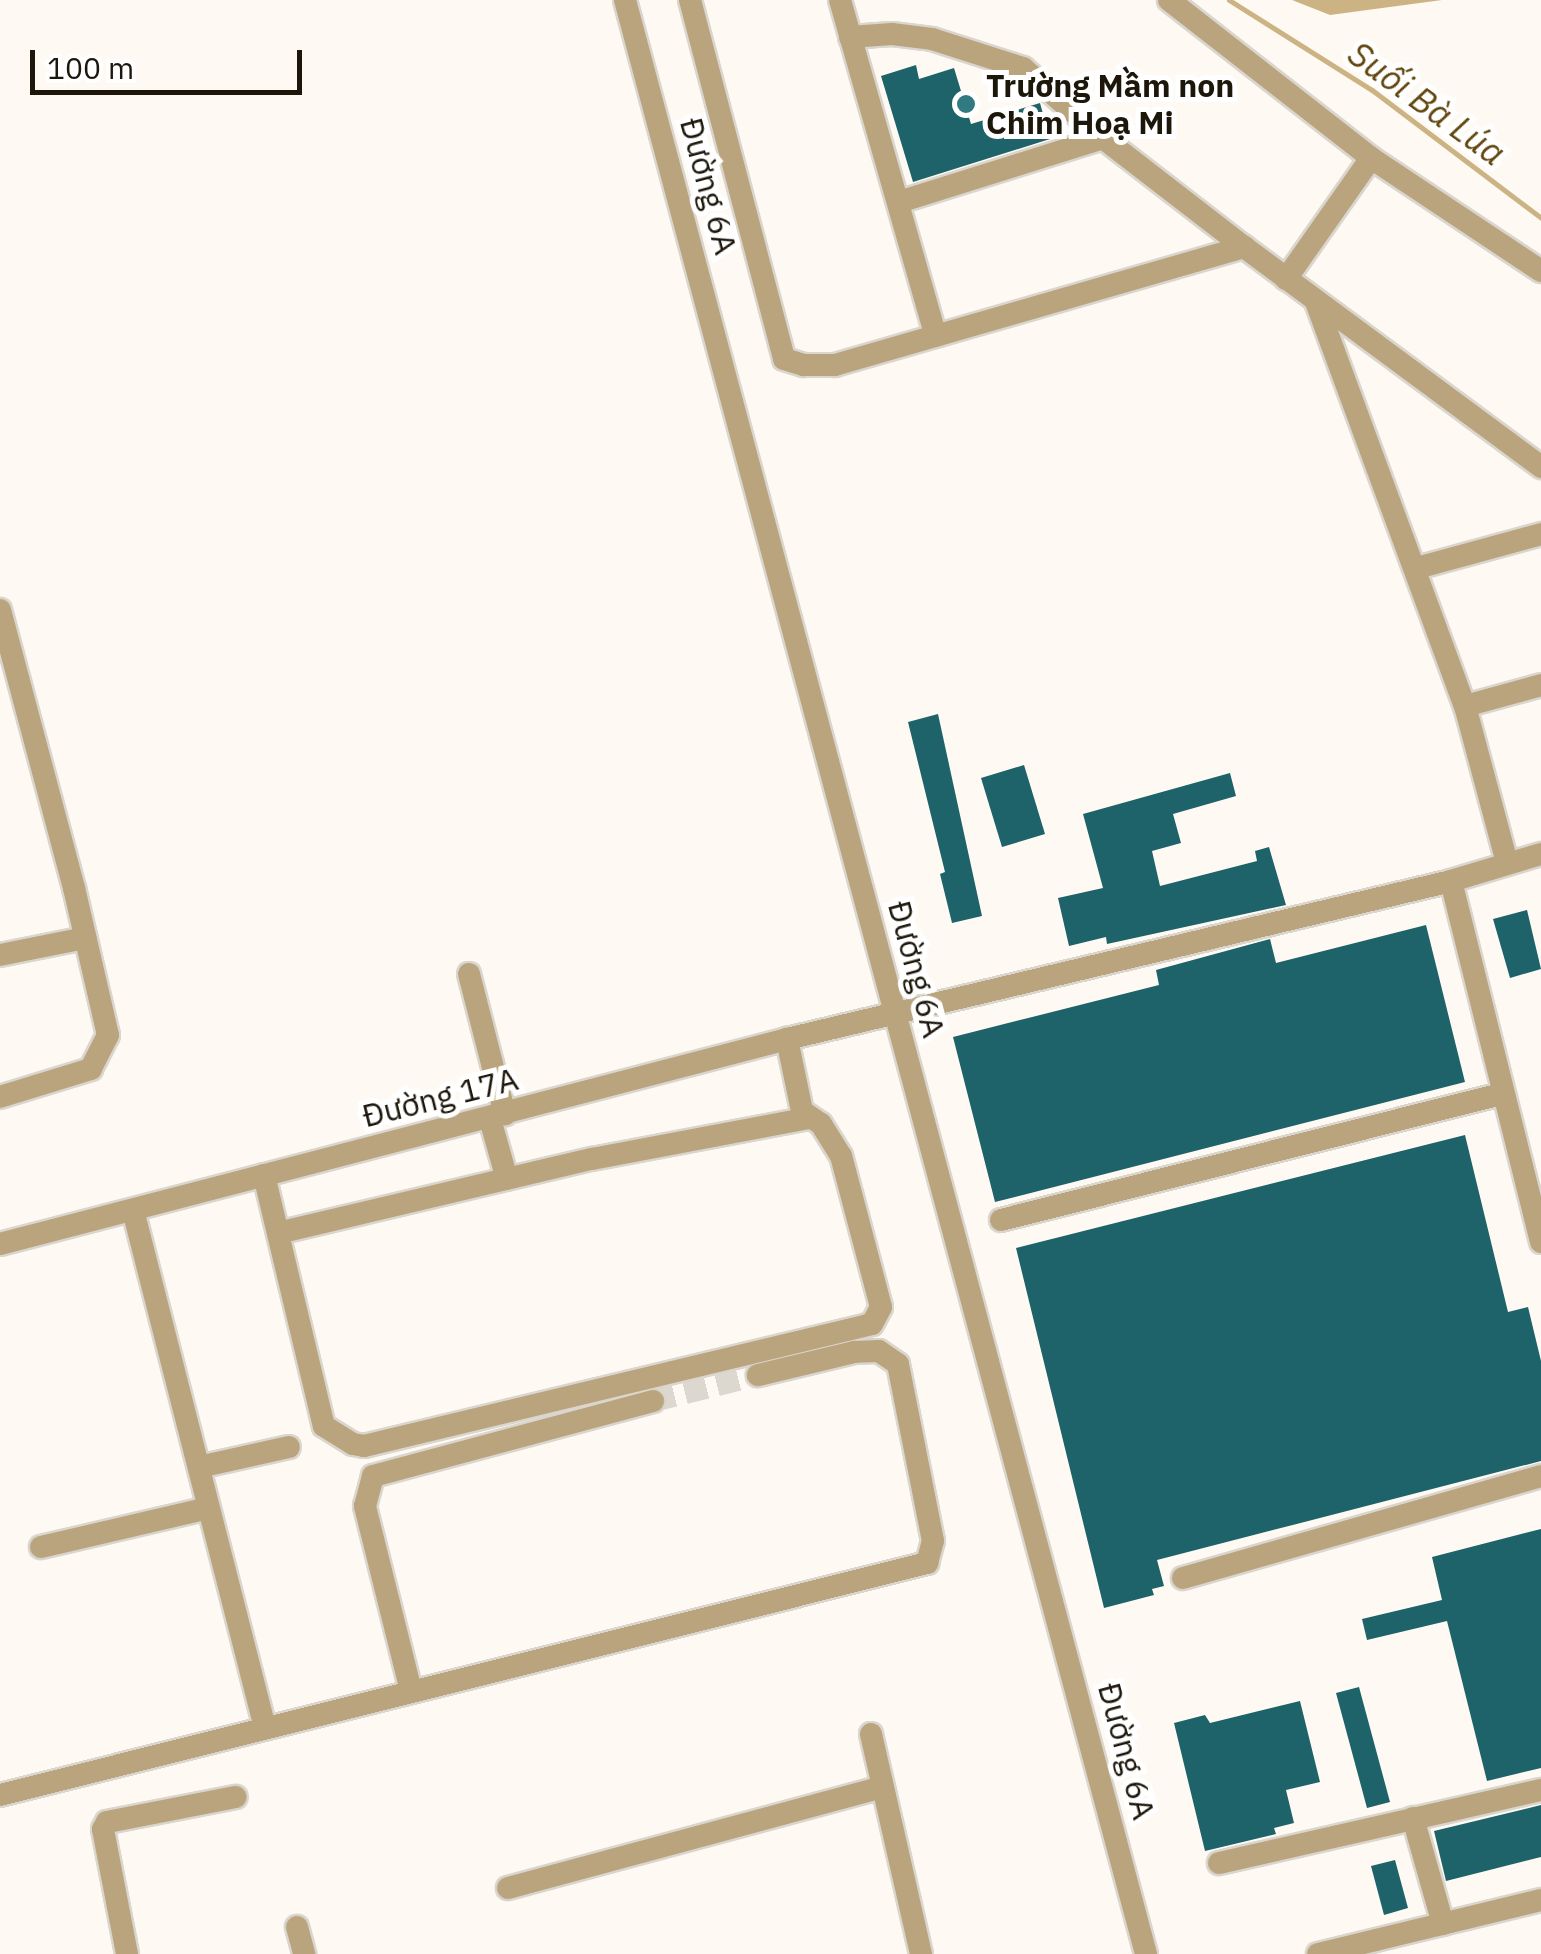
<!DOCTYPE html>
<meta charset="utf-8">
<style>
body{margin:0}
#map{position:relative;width:1541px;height:1954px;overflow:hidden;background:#fefaf3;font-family:"IBM Plex Sans",sans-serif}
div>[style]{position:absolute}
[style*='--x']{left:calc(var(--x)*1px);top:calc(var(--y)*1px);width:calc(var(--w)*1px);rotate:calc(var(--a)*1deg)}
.water>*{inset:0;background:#ccb384}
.stream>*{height:5px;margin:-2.5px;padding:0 2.5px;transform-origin:2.5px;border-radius:2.5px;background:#ccb384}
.building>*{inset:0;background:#1d6369}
.minor-tunnel>*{height:22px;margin-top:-11px;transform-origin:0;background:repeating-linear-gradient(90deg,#dcd8d0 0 22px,transparent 0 33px)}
.roads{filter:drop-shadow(2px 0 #dad6ce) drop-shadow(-2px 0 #dad6ce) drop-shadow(0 2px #dad6ce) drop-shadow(0 -2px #dad6ce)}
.minor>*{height:22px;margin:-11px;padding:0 11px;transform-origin:11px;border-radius:11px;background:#b9a47e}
.dots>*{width:28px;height:28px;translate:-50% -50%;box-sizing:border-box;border:5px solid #fff;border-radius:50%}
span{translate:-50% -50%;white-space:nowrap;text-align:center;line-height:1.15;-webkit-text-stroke:10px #fff;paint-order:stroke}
.poi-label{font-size:32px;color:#1d170b;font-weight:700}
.left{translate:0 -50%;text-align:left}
.street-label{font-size:32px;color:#1d170b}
.water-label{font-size:35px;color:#60460d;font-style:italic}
.scale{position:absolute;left:30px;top:50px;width:272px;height:45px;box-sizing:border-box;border:5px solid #1d170b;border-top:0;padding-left:12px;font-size:30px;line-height:35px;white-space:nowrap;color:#1d170b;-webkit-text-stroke:8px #fff;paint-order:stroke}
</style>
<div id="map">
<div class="water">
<i style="clip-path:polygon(1292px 0,1442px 0,1330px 15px)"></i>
</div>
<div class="stream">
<i style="--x:1229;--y:0;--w:169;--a:32.2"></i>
<i style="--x:1372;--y:90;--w:212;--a:37.1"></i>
</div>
<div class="building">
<i style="clip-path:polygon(916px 65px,919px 79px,954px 68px,971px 124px,1040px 103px,1050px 139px,913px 182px,881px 76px)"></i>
<i style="clip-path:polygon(938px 714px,982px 916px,952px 923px,940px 874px,945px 872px,908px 722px)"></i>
<i style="clip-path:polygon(1024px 765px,1045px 834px,1002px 847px,981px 778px)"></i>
<i style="clip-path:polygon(1230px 773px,1236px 796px,1173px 814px,1181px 843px,1152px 851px,1160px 886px,1257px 861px,1255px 851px,1269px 847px,1286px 905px,1107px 944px,1106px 937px,1069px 946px,1058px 898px,1103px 888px,1083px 814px)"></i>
<i style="clip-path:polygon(1527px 910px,1541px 969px,1510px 978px,1493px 919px)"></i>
<i style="clip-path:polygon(1426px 925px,1465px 1082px,995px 1202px,953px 1037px,1159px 985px,1156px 970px,1270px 939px,1276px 963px)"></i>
<i style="clip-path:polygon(1465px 1135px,1508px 1312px,1528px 1307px,1541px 1361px,1541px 1461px,1157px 1560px,1164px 1586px,1152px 1589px,1154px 1595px,1104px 1608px,1016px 1248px)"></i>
<i style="clip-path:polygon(1541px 1529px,1541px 1768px,1487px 1781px,1447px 1621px,1367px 1640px,1362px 1619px,1442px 1600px,1432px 1557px)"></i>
<i style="clip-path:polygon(1359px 1687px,1390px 1802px,1367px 1808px,1336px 1693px)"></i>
<i style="clip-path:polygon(1300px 1701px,1320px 1782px,1286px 1790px,1294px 1823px,1274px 1828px,1276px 1834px,1205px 1851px,1174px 1723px,1205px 1715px,1210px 1723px)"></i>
<i style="clip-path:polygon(1541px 1805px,1541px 1857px,1446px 1881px,1434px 1831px)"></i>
<i style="clip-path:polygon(1395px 1860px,1408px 1908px,1384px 1915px,1371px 1866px)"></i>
</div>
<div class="minor-tunnel">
<i style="--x:653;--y:1401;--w:108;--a:-13.9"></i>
</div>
<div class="roads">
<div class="minor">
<i style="--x:625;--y:0;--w:2022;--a:75.07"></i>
<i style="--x:690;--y:0;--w:371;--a:75.3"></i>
<i style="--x:784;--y:359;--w:21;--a:17"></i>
<i style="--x:804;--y:365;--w:31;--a:0"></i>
<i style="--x:835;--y:365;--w:426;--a:-16.1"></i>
<i style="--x:840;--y:0;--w:349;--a:74.1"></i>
<i style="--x:1169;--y:0;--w:256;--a:38"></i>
<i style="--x:1371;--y:158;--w:204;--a:33.6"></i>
<i style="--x:850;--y:37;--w:42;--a:-4.1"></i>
<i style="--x:892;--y:34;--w:40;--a:7.1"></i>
<i style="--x:932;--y:39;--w:96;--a:17.7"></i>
<i style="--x:1023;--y:68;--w:106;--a:41.2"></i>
<i style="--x:1103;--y:138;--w:178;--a:37.7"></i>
<i style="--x:1244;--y:247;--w:370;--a:36.5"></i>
<i style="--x:899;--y:202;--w:214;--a:-17.4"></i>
<i style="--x:1286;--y:279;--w:148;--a:-54.9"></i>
<i style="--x:1316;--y:302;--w:431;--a:69.8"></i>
<i style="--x:1465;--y:706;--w:163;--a:75"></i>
<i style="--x:1417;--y:568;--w:129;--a:-15.3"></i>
<i style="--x:0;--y:610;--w:288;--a:75.1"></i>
<i style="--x:74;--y:888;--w:151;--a:77"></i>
<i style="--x:108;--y:1035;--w:38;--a:117"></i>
<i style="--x:91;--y:1069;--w:95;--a:162.9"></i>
<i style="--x:1465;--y:706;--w:79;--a:-15.4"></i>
<i style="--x:1451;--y:881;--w:372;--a:76"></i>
<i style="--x:0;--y:955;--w:87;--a:-11.3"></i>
<i style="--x:469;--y:974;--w:145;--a:75.6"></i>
<i style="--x:490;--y:1119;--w:62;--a:74.2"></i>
<i style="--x:264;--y:1175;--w:258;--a:76.6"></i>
<i style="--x:324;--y:1426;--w:34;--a:32"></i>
<i style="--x:353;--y:1444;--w:11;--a:10"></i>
<i style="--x:364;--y:1446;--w:522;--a:-13.5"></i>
<i style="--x:872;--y:1324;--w:19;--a:-62"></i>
<i style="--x:881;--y:1307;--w:156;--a:-104.8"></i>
<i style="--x:841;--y:1156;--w:38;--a:-122"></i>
<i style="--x:821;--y:1124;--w:23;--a:-146"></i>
<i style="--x:802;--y:1111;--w:74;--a:-101.8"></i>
<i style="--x:133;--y:1210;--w:535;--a:75.7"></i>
<i style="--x:1001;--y:1220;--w:516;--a:-14.14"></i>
<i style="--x:278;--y:1233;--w:323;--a:-13.3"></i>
<i style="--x:592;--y:1159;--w:221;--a:-10.7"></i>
<i style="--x:0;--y:1244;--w:813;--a:-14.6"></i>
<i style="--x:787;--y:1039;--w:683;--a:-13.38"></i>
<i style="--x:1451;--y:881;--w:94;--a:-16.7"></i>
<i style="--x:199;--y:1467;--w:92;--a:-12.5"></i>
<i style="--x:41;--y:1547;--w:172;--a:-13.1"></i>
<i style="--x:1183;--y:1578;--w:372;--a:-15.9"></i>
<i style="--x:411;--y:1691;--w:191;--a:-104"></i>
<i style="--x:365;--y:1506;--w:31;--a:-75"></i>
<i style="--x:373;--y:1476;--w:290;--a:-15"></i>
<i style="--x:871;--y:1734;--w:226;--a:77.2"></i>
<i style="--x:0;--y:1795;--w:956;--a:-14.05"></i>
<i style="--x:927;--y:1563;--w:23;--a:-75"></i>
<i style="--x:933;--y:1541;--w:180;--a:-101.2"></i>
<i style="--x:898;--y:1364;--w:23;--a:-146"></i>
<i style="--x:879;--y:1351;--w:25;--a:178"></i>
<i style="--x:854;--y:1352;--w:99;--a:166.5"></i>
<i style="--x:1413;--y:1818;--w:110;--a:74.2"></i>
<i style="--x:1219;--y:1863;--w:330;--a:-12.8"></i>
<i style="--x:508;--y:1888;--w:388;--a:-15.1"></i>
<i style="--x:297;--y:1927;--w:28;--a:75"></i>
<i style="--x:127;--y:1954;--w:127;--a:-100.9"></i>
<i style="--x:103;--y:1829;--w:8;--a:-60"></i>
<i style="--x:107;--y:1822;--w:131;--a:-11"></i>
<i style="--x:1318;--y:1954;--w:229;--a:-13.6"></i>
</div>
</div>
<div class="dots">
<i style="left:966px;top:104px;background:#327a81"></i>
</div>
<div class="poi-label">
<span class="left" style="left:986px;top:104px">Trường Mầm non<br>Chim Hoạ Mi</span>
</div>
<div class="street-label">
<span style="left:709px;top:186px;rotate:75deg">Đường 6A</span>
<span style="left:917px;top:969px;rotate:75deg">Đường 6A</span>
<span style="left:440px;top:1097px;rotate:-14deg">Đường 17A</span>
<span style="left:1127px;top:1751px;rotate:75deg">Đường 6A</span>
</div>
<div class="water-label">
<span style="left:1427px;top:103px;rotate:36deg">Suối Bà Lúa</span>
</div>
<div class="scale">100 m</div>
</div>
